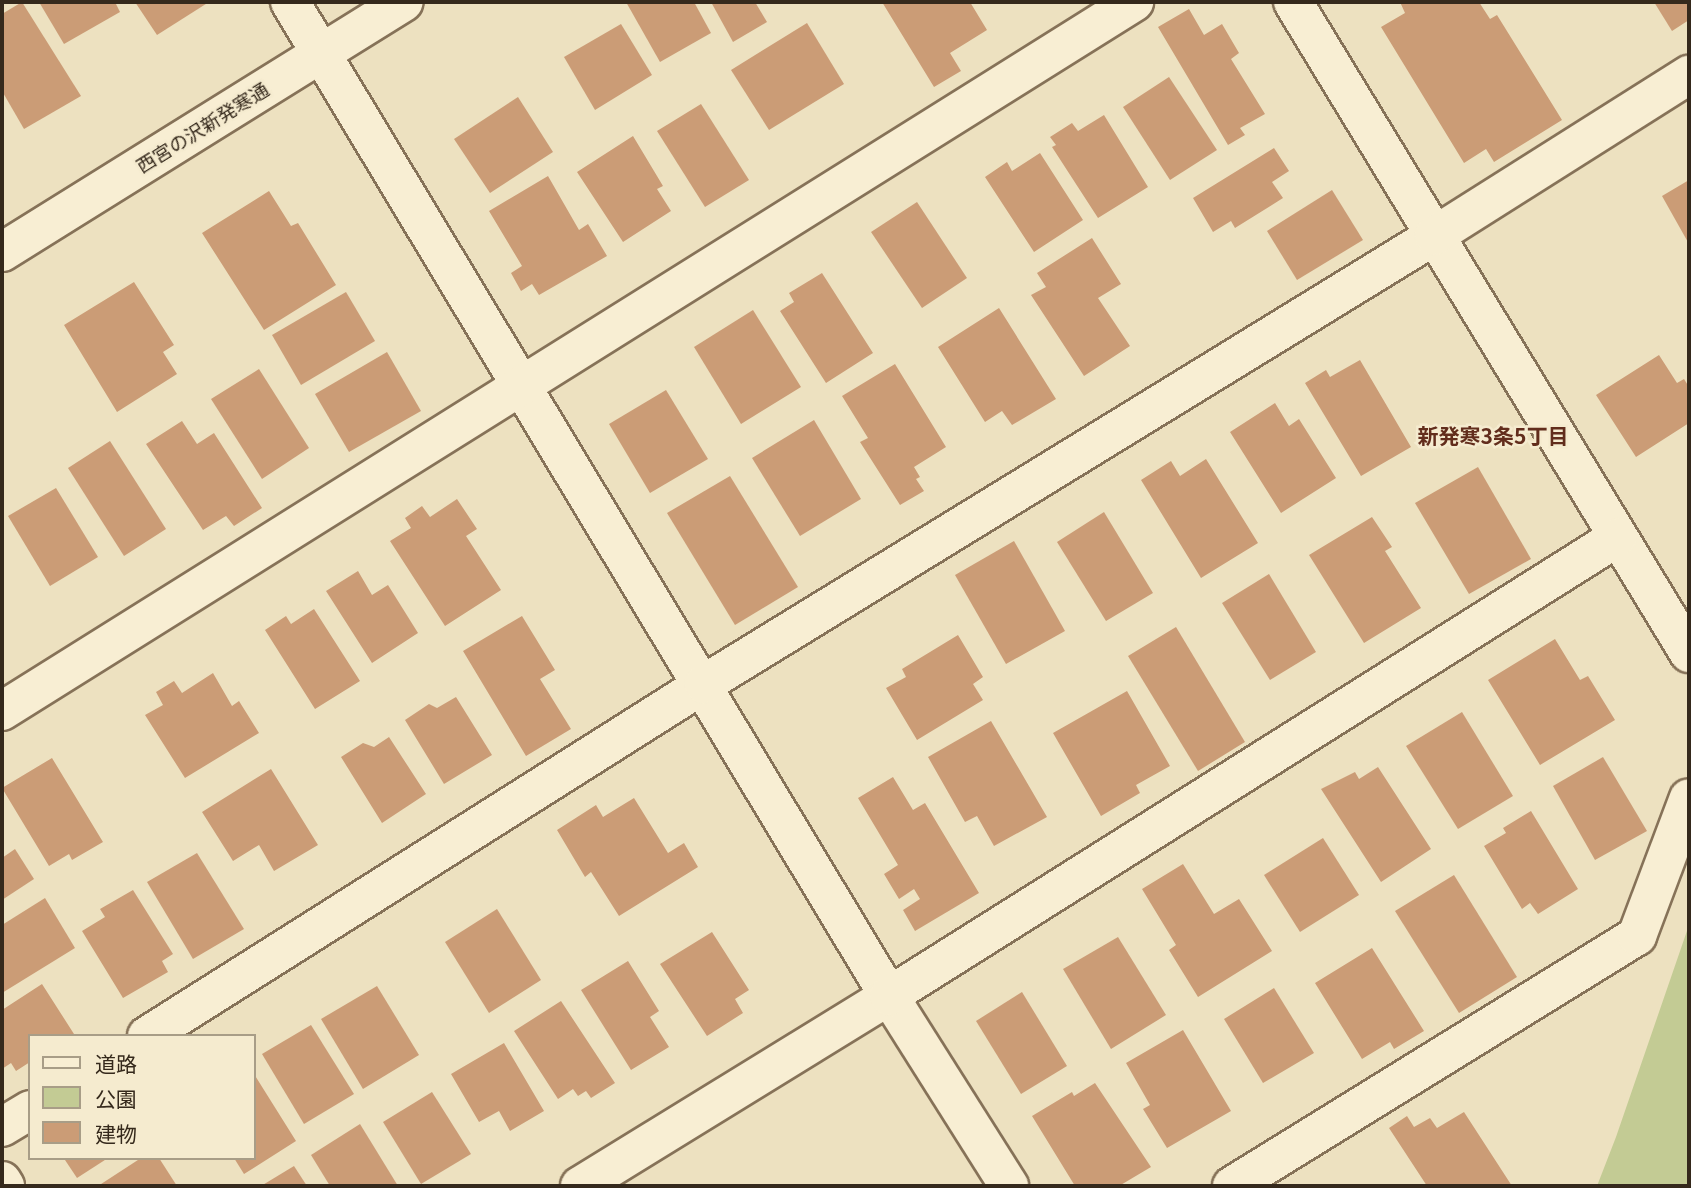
<!DOCTYPE html>
<meta charset="utf-8">
<style>
body{margin:0}
#map{position:relative;width:1691px;height:1188px;overflow:hidden;background:#ede1c0;font-family:Georgia,"Noto Sans JP",serif}
div>[style]{position:absolute}
[style*='--x']{left:calc(var(--x)*1px);top:calc(var(--y)*1px);width:calc(var(--w)*1px);rotate:calc(var(--a)*1deg)}
.green>*{inset:0;background:#c3cb94}
.building>*{inset:0;background:#cb9c76}
.roads{filter:drop-shadow(2px 0 #867258) drop-shadow(-2px 0 #867258) drop-shadow(0 2px #867258) drop-shadow(0 -2px #867258)}
.minor>*{height:38px;margin:-19px;padding:0 19px;transform-origin:19px;border-radius:19px;background:#f8eed3}
span{translate:-50% -50%;white-space:nowrap;text-align:center;line-height:1.15;-webkit-text-stroke:5px #f5ebcf;paint-order:stroke}
.street-label{font-size:19px;color:#35291c}
.neighbourhood-label{font-size:21px;color:#622d1c;font-weight:700}
.frame{position:absolute;inset:0;border:4px solid #35291c;pointer-events:none}
.legend{position:absolute;left:28px;top:1034px;width:228px;height:126px;box-sizing:border-box;background:#f5ebcf;border:2px solid #a89d87;margin:0;padding:9px 12px;list-style:none;font-size:21px;color:#35291c}
.legend li{display:flex;align-items:center;gap:14px;height:35px}
.legend b{width:35px;border:2px solid #a89d87}
</style>
<div id="map">
<div class="green">
<i style="clip-path:polygon(1689px 925px,1689px 1186px,1597px 1186px,1616px 1137px)"></i>
</div>
<div class="building">
<i style="clip-path:polygon(22px 2px,81px 96px,24px 129px,2px 91px,2px 14px)"></i>
<i style="clip-path:polygon(39px 2px,115px 2px,120px 12px,64px 44px)"></i>
<i style="clip-path:polygon(135px 2px,209px 2px,157px 35px)"></i>
<i style="clip-path:polygon(626px 2px,694px 2px,711px 33px,660px 62px)"></i>
<i style="clip-path:polygon(711px 2px,755px 2px,767px 22px,733px 42px)"></i>
<i style="clip-path:polygon(882px 2px,970px 2px,987px 30px,950px 53px,961px 71px,934px 87px)"></i>
<i style="clip-path:polygon(1400px 2px,1479px 2px,1490px 19px,1497px 15px,1562px 120px,1494px 162px,1486px 149px,1464px 163px,1381px 27px,1405px 13px)"></i>
<i style="clip-path:polygon(1654px 2px,1689px 2px,1689px 20px,1672px 31px)"></i>
<i style="clip-path:polygon(1189px 9px,1204px 35px,1222px 24px,1239px 53px,1231px 59px,1265px 114px,1240px 128px,1245px 135px,1228px 145px,1158px 27px)"></i>
<i style="clip-path:polygon(807px 23px,844px 84px,769px 130px,731px 70px)"></i>
<i style="clip-path:polygon(621px 24px,652px 75px,595px 110px,564px 57px)"></i>
<i style="clip-path:polygon(1169px 77px,1217px 150px,1170px 180px,1123px 107px)"></i>
<i style="clip-path:polygon(518px 97px,553px 152px,490px 193px,454px 139px)"></i>
<i style="clip-path:polygon(701px 104px,749px 180px,705px 207px,657px 131px)"></i>
<i style="clip-path:polygon(1104px 115px,1148px 187px,1098px 218px,1052px 147px,1056px 145px,1050px 137px,1072px 123px,1078px 131px)"></i>
<i style="clip-path:polygon(633px 136px,663px 186px,657px 189px,671px 211px,623px 242px,577px 172px)"></i>
<i style="clip-path:polygon(1274px 148px,1289px 171px,1272px 182px,1283px 198px,1235px 228px,1231px 221px,1213px 232px,1193px 198px)"></i>
<i style="clip-path:polygon(1040px 153px,1083px 220px,1034px 252px,985px 177px,1007px 162px,1012px 171px)"></i>
<i style="clip-path:polygon(548px 176px,579px 230px,588px 224px,607px 256px,539px 295px,532px 284px,521px 291px,511px 273px,522px 266px,489px 211px)"></i>
<i style="clip-path:polygon(1689px 180px,1689px 244px,1662px 196px)"></i>
<i style="clip-path:polygon(1332px 190px,1363px 240px,1297px 280px,1267px 231px)"></i>
<i style="clip-path:polygon(269px 191px,291px 226px,298px 223px,336px 285px,264px 330px,202px 233px)"></i>
<i style="clip-path:polygon(917px 202px,967px 278px,922px 308px,871px 232px)"></i>
<i style="clip-path:polygon(1092px 238px,1121px 284px,1098px 298px,1130px 346px,1084px 376px,1031px 295px,1046px 287px,1037px 273px)"></i>
<i style="clip-path:polygon(822px 273px,873px 353px,826px 383px,780px 311px,794px 302px,789px 293px)"></i>
<i style="clip-path:polygon(134px 282px,174px 345px,163px 352px,177px 374px,117px 412px,64px 325px)"></i>
<i style="clip-path:polygon(346px 292px,375px 341px,301px 385px,272px 335px)"></i>
<i style="clip-path:polygon(999px 308px,1056px 399px,1012px 425px,1002px 411px,985px 422px,938px 347px)"></i>
<i style="clip-path:polygon(753px 310px,801px 387px,741px 424px,694px 347px)"></i>
<i style="clip-path:polygon(387px 352px,421px 411px,349px 452px,315px 394px)"></i>
<i style="clip-path:polygon(1659px 355px,1677px 383px,1684px 379px,1689px 387px,1689px 423px,1636px 457px,1596px 395px)"></i>
<i style="clip-path:polygon(1360px 360px,1411px 447px,1361px 476px,1305px 383px,1326px 370px,1330px 377px)"></i>
<i style="clip-path:polygon(895px 364px,946px 447px,914px 467px,920px 477px,916px 479px,924px 491px,900px 505px,860px 442px,868px 438px,842px 396px)"></i>
<i style="clip-path:polygon(259px 369px,309px 448px,262px 479px,211px 399px)"></i>
<i style="clip-path:polygon(666px 390px,708px 459px,650px 493px,609px 424px)"></i>
<i style="clip-path:polygon(1275px 403px,1289px 426px,1299px 419px,1336px 478px,1281px 513px,1230px 432px)"></i>
<i style="clip-path:polygon(814px 420px,861px 499px,800px 536px,752px 458px)"></i>
<i style="clip-path:polygon(182px 421px,197px 444px,214px 433px,262px 508px,234px 526px,226px 516px,203px 530px,146px 444px)"></i>
<i style="clip-path:polygon(110px 441px,166px 529px,124px 556px,68px 468px)"></i>
<i style="clip-path:polygon(1206px 459px,1258px 543px,1201px 578px,1141px 480px,1171px 461px,1180px 476px)"></i>
<i style="clip-path:polygon(1478px 467px,1531px 559px,1469px 594px,1415px 503px)"></i>
<i style="clip-path:polygon(730px 476px,798px 587px,735px 625px,667px 513px)"></i>
<i style="clip-path:polygon(56px 488px,98px 557px,50px 586px,8px 516px)"></i>
<i style="clip-path:polygon(457px 499px,477px 529px,466px 536px,501px 590px,445px 626px,390px 541px,411px 528px,405px 518px,422px 506px,430px 517px)"></i>
<i style="clip-path:polygon(1104px 512px,1153px 593px,1106px 621px,1057px 542px)"></i>
<i style="clip-path:polygon(1372px 517px,1392px 547px,1385px 551px,1421px 608px,1364px 643px,1309px 555px)"></i>
<i style="clip-path:polygon(1014px 541px,1065px 631px,1006px 664px,955px 575px)"></i>
<i style="clip-path:polygon(358px 571px,372px 595px,388px 585px,418px 633px,372px 663px,326px 591px)"></i>
<i style="clip-path:polygon(1269px 574px,1316px 652px,1270px 680px,1222px 603px)"></i>
<i style="clip-path:polygon(314px 609px,360px 681px,315px 709px,265px 630px,286px 616px,291px 624px)"></i>
<i style="clip-path:polygon(522px 616px,555px 670px,540px 679px,571px 729px,526px 756px,463px 651px)"></i>
<i style="clip-path:polygon(1176px 627px,1245px 742px,1198px 771px,1128px 656px)"></i>
<i style="clip-path:polygon(958px 635px,983px 677px,973px 684px,983px 700px,917px 740px,886px 688px,906px 677px,902px 669px)"></i>
<i style="clip-path:polygon(1555px 639px,1580px 680px,1588px 676px,1615px 720px,1540px 765px,1488px 680px)"></i>
<i style="clip-path:polygon(213px 673px,232px 706px,239px 701px,259px 733px,185px 778px,145px 715px,163px 705px,156px 692px,174px 681px,182px 693px)"></i>
<i style="clip-path:polygon(1127px 691px,1170px 766px,1136px 785px,1140px 793px,1101px 816px,1053px 733px)"></i>
<i style="clip-path:polygon(456px 697px,492px 755px,444px 784px,405px 720px,429px 704px,437px 708px)"></i>
<i style="clip-path:polygon(1462px 712px,1513px 796px,1458px 829px,1406px 746px)"></i>
<i style="clip-path:polygon(991px 721px,1047px 817px,994px 846px,977px 816px,965px 822px,928px 757px)"></i>
<i style="clip-path:polygon(389px 737px,426px 794px,382px 823px,341px 757px,363px 743px,374px 747px)"></i>
<i style="clip-path:polygon(1603px 757px,1647px 831px,1595px 860px,1553px 786px)"></i>
<i style="clip-path:polygon(52px 758px,103px 842px,72px 860px,69px 854px,49px 866px,2px 788px)"></i>
<i style="clip-path:polygon(1378px 767px,1431px 849px,1381px 882px,1321px 789px,1355px 772px,1359px 779px)"></i>
<i style="clip-path:polygon(271px 769px,318px 845px,274px 871px,259px 845px,233px 861px,202px 812px)"></i>
<i style="clip-path:polygon(893px 777px,913px 810px,925px 803px,979px 893px,915px 931px,903px 910px,920px 899px,914px 889px,899px 899px,884px 874px,898px 865px,858px 798px)"></i>
<i style="clip-path:polygon(634px 798px,668px 853px,684px 843px,698px 867px,619px 916px,591px 872px,585px 877px,557px 830px,596px 805px,603px 817px)"></i>
<i style="clip-path:polygon(1531px 811px,1578px 889px,1538px 914px,1530px 903px,1522px 909px,1484px 846px,1506px 833px,1503px 828px)"></i>
<i style="clip-path:polygon(1323px 838px,1359px 895px,1300px 932px,1264px 875px)"></i>
<i style="clip-path:polygon(15px 849px,34px 879px,2px 900px,2px 858px)"></i>
<i style="clip-path:polygon(197px 853px,244px 929px,193px 959px,147px 882px)"></i>
<i style="clip-path:polygon(1183px 864px,1214px 914px,1239px 899px,1272px 951px,1198px 997px,1169px 950px,1176px 945px,1142px 889px)"></i>
<i style="clip-path:polygon(1454px 875px,1517px 977px,1459px 1013px,1395px 911px)"></i>
<i style="clip-path:polygon(133px 890px,173px 954px,162px 961px,168px 972px,123px 998px,82px 931px,105px 917px,100px 909px)"></i>
<i style="clip-path:polygon(45px 898px,75px 948px,2px 993px,2px 925px)"></i>
<i style="clip-path:polygon(497px 909px,541px 980px,489px 1013px,445px 942px)"></i>
<i style="clip-path:polygon(712px 932px,749px 990px,735px 999px,743px 1013px,707px 1036px,660px 964px)"></i>
<i style="clip-path:polygon(1118px 937px,1166px 1015px,1111px 1049px,1063px 969px)"></i>
<i style="clip-path:polygon(1372px 948px,1424px 1031px,1394px 1049px,1390px 1042px,1362px 1059px,1315px 983px)"></i>
<i style="clip-path:polygon(628px 961px,659px 1011px,650px 1017px,669px 1047px,631px 1070px,581px 990px)"></i>
<i style="clip-path:polygon(42px 984px,74px 1034px,30px 1036px,30px 1062px,16px 1071px,11px 1063px,2px 1069px,2px 1010px)"></i>
<i style="clip-path:polygon(377px 986px,419px 1055px,363px 1089px,321px 1019px)"></i>
<i style="clip-path:polygon(1274px 988px,1314px 1053px,1263px 1083px,1224px 1019px)"></i>
<i style="clip-path:polygon(1022px 992px,1067px 1066px,1021px 1094px,976px 1021px)"></i>
<i style="clip-path:polygon(561px 1001px,615px 1083px,591px 1098px,586px 1091px,578px 1096px,573px 1089px,558px 1099px,514px 1031px)"></i>
<i style="clip-path:polygon(311px 1025px,354px 1094px,304px 1124px,262px 1054px)"></i>
<i style="clip-path:polygon(1183px 1030px,1231px 1111px,1167px 1148px,1143px 1109px,1150px 1105px,1126px 1063px)"></i>
<i style="clip-path:polygon(504px 1043px,544px 1111px,510px 1131px,499px 1111px,479px 1122px,451px 1074px)"></i>
<i style="clip-path:polygon(254px 1074px,296px 1141px,244px 1174px,234px 1158px,254px 1158px)"></i>
<i style="clip-path:polygon(1095px 1083px,1151px 1167px,1119px 1186px,1075px 1186px,1032px 1116px,1072px 1092px,1074px 1096px)"></i>
<i style="clip-path:polygon(432px 1092px,471px 1154px,421px 1184px,383px 1122px)"></i>
<i style="clip-path:polygon(1464px 1112px,1512px 1186px,1427px 1186px,1389px 1128px,1407px 1116px,1414px 1127px,1430px 1118px,1437px 1128px)"></i>
<i style="clip-path:polygon(360px 1124px,398px 1186px,330px 1186px,311px 1155px)"></i>
<i style="clip-path:polygon(69px 1158px,108px 1158px,77px 1178px,65px 1160px)"></i>
<i style="clip-path:polygon(141px 1158px,159px 1158px,177px 1186px,98px 1186px)"></i>
<i style="clip-path:polygon(294px 1166px,307px 1186px,261px 1186px)"></i>
</div>
<div class="roads">
<div class="minor">
<i style="--x:290;--y:2;--w:1161;--a:58.93"></i>
<i style="--x:889;--y:996;--w:225;--a:57.7"></i>
<i style="--x:1293;--y:2;--w:762;--a:58.69"></i>
<i style="--x:2;--y:252;--w:473;--a:-31.9"></i>
<i style="--x:2;--y:711;--w:1336;--a:-32.06"></i>
<i style="--x:147;--y:1036;--w:659;--a:-32.29"></i>
<i style="--x:704;--y:684;--w:857;--a:-31.54"></i>
<i style="--x:1434;--y:236;--w:302;--a:-32.3"></i>
<i style="--x:2;--y:1127;--w:33;--a:-31"></i>
<i style="--x:2;--y:1181;--w:6;--a:59"></i>
<i style="--x:580;--y:1186;--w:363;--a:-31.6"></i>
<i style="--x:889;--y:996;--w:861;--a:-32.2"></i>
<i style="--x:1232;--y:1186;--w:476;--a:-31.7"></i>
<i style="--x:1637;--y:936;--w:147;--a:-69.4"></i>
</div>
</div>
<div class="street-label">
<span style="left:202px;top:127px;rotate:-32deg">西宮の沢新発寒通</span>
</div>
<div class="neighbourhood-label">
<span style="left:1493px;top:435px">新発寒3条5丁目</span>
</div>
<div class="frame"></div>
<ul class="legend">
<li><b style="height:9px;background:#f8eed3"></b>道路</li>
<li><b style="height:19px;background:#c3cb94"></b>公園</li>
<li><b style="height:19px;background:#cb9c76"></b>建物</li>
</ul>
</div>
